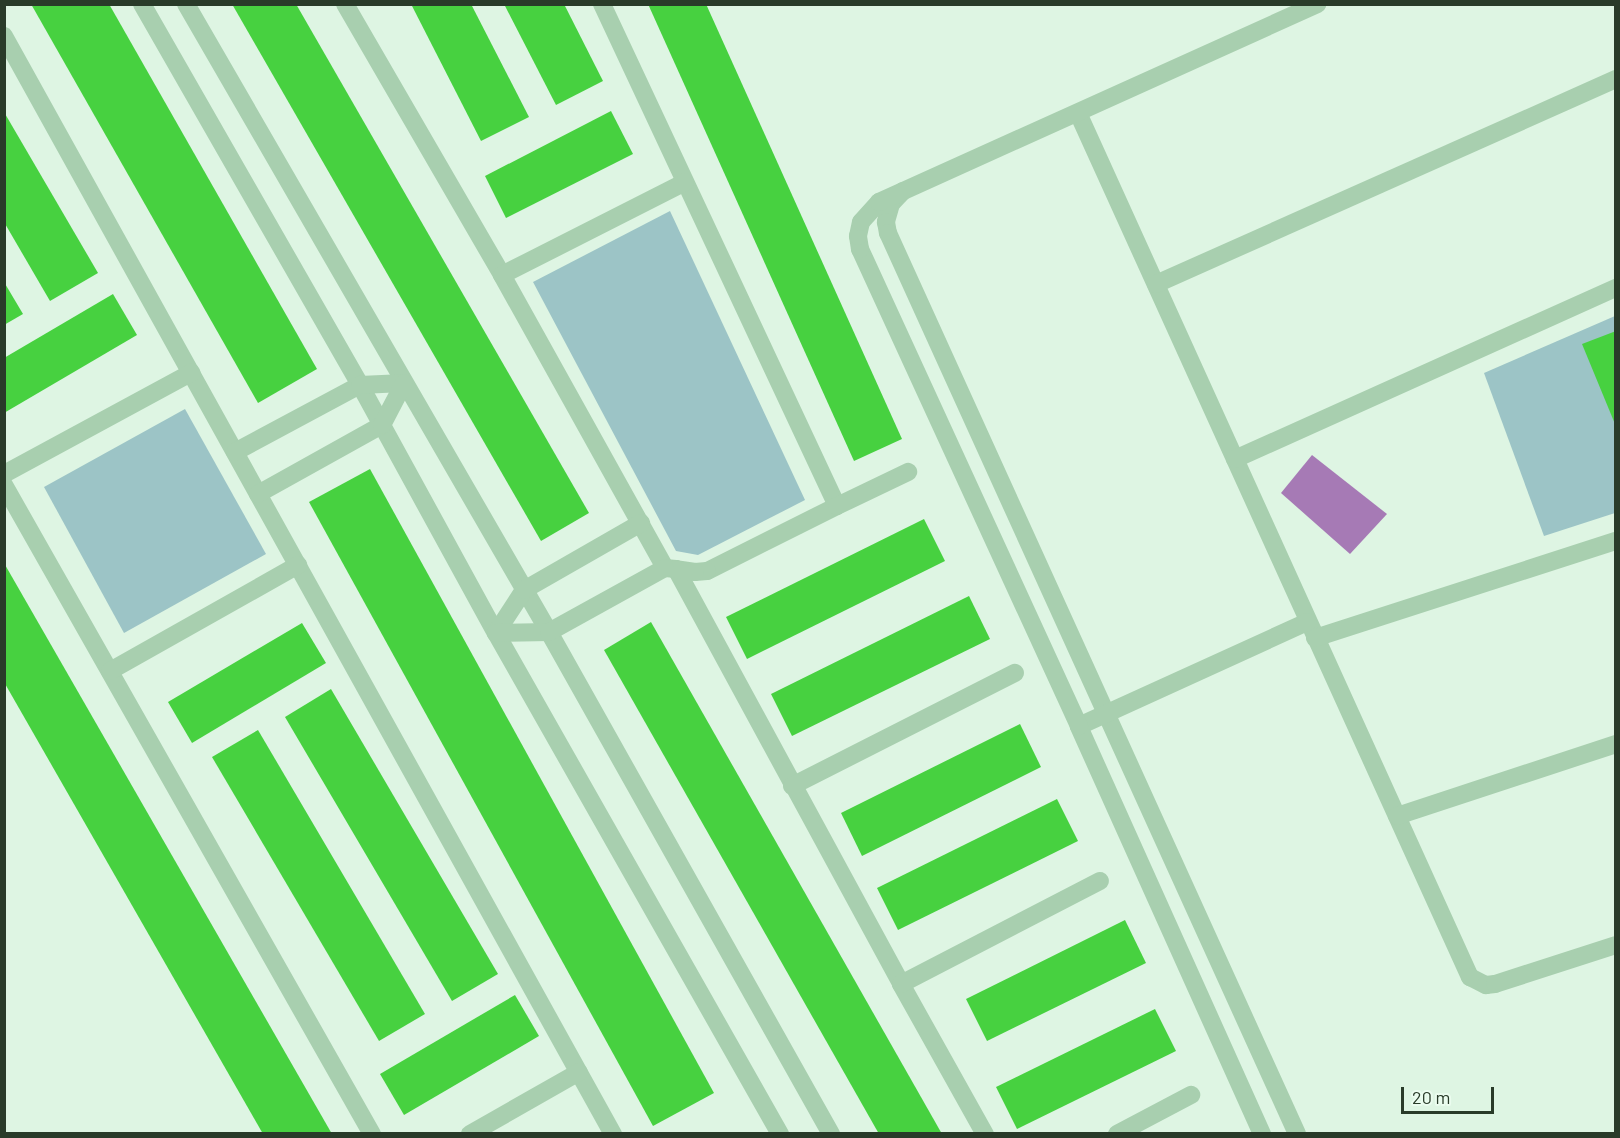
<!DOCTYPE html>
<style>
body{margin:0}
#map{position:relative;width:1620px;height:1138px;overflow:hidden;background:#def5e3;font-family:Barlow,sans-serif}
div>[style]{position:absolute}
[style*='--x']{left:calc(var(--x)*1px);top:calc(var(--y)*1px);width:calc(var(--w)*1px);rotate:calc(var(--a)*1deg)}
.green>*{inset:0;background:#9cc4c6}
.water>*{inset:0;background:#a67ab5}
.building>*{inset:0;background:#47d140}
.street>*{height:18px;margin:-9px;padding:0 9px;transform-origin:9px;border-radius:9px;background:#a8cfaf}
span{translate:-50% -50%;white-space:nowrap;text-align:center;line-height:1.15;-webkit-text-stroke:5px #ebfcef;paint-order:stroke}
.frame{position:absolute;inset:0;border:6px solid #293b29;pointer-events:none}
.scale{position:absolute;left:1401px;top:1087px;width:93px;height:27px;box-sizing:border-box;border:3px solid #293b29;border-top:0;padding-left:8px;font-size:18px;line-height:21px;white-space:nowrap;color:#293b29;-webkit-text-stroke:4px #ebfcef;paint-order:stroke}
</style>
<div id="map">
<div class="green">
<i style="clip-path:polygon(670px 211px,805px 500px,698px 555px,676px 551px,533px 282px)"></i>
<i style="clip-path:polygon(1615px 316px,1615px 513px,1544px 536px,1484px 373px)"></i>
<i style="clip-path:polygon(185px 409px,266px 554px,124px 633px,44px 487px)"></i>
</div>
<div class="water">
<i style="clip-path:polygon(1312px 455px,1387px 514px,1350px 554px,1281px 493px)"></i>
</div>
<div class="building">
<i style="clip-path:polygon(31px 4px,109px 4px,317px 369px,258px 403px)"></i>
<i style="clip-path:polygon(232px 4px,296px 4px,589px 513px,541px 541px)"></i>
<i style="clip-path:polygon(411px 4px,471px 4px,529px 117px,481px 141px)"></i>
<i style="clip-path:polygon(504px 4px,564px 4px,603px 81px,556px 105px)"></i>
<i style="clip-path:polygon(648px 4px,706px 4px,902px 439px,854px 461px)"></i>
<i style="clip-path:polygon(611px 111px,633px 154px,506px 218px,485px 176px)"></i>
<i style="clip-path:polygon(4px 112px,98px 273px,50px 301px,4px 222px)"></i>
<i style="clip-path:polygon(4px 282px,23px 314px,4px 325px)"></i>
<i style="clip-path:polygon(113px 294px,137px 335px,4px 413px,4px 358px)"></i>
<i style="clip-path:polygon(1616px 331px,1616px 424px,1615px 424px,1582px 344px)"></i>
<i style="clip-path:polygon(370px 469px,714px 1093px,653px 1126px,309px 502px)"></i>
<i style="clip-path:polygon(924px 519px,945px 561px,747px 659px,726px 617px)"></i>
<i style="clip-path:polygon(4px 563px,332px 1134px,263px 1134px,4px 682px)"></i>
<i style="clip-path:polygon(969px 596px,990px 639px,792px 736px,771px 694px)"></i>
<i style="clip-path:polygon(651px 622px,942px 1134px,879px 1134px,604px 650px)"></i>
<i style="clip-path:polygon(302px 623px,326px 663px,192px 743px,168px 702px)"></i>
<i style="clip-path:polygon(331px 689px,498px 974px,452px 1001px,285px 717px)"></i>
<i style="clip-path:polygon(1020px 724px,1041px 767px,862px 856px,841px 813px)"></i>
<i style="clip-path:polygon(258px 730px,425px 1014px,379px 1041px,212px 757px)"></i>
<i style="clip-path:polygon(1057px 799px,1078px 841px,898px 930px,877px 888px)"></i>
<i style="clip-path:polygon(1125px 920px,1146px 963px,987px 1041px,966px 999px)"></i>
<i style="clip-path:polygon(515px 995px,539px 1036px,404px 1115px,380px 1074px)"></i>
<i style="clip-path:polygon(1155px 1009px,1176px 1051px,1017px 1129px,996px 1087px)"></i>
</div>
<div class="street">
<i style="--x:142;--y:4;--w:439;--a:60.2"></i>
<i style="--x:360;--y:385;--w:283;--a:61.3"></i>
<i style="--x:496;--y:633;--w:576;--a:60.45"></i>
<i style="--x:186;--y:4;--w:725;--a:59.97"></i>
<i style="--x:549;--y:632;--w:576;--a:60.67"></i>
<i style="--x:345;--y:4;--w:313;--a:59.9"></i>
<i style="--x:502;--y:275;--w:335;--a:60.9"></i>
<i style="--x:665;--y:568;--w:11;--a:5"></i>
<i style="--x:676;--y:569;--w:472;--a:61.5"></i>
<i style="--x:901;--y:984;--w:172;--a:60.8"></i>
<i style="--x:602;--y:4;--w:554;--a:64.91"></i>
<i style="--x:837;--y:506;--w:145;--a:153.4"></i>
<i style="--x:707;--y:571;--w:12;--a:175"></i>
<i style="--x:695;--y:572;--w:19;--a:-171"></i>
<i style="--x:4;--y:36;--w:1256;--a:60.99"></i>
<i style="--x:1078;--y:113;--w:949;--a:65.6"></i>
<i style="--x:1470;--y:977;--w:18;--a:27"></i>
<i style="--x:1486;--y:985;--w:9;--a:-6"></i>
<i style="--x:1495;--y:984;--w:127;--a:-17.9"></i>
<i style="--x:903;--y:191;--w:18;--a:133"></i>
<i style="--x:891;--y:204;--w:19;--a:106"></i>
<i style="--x:886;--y:222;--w:11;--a:80"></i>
<i style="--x:888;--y:233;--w:989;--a:65.58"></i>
<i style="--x:502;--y:275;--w:205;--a:-26.9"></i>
<i style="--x:1156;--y:284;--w:504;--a:-24.02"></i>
<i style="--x:235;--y:452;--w:142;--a:-28.2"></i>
<i style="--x:360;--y:385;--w:44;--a:-2.6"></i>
<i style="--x:1235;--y:459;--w:418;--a:-24.2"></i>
<i style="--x:4;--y:474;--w:213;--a:-28.4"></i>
<i style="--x:4;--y:485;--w:746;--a:60.45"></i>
<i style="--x:258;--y:494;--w:142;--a:-29.1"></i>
<i style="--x:382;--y:425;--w:47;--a:-62.4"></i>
<i style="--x:837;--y:506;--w:79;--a:-25.6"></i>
<i style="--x:496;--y:633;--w:51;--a:-56.9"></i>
<i style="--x:524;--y:590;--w:135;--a:-29.8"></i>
<i style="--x:496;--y:633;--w:53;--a:-1.1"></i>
<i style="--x:549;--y:632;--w:132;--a:-28.9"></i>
<i style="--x:1315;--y:638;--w:316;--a:-17.9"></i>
<i style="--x:110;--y:671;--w:216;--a:-29.4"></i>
<i style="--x:1079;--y:726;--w:251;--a:-24.5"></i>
<i style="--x:792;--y:786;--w:250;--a:-26.9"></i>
<i style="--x:1397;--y:816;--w:231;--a:-18.2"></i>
<i style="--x:901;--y:984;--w:224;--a:-27.4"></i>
<i style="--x:470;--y:1134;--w:125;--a:-29.6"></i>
<i style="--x:1117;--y:1134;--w:84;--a:-27.8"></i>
<i style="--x:1262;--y:1134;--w:447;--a:-114.2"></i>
<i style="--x:1079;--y:726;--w:525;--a:-114.66"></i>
<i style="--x:860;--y:249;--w:13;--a:-99"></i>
<i style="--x:858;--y:236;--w:14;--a:-78"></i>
<i style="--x:861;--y:222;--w:27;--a:-48"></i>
<i style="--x:879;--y:202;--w:481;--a:-24.3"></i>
</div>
<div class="frame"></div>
<div class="scale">20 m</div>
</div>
